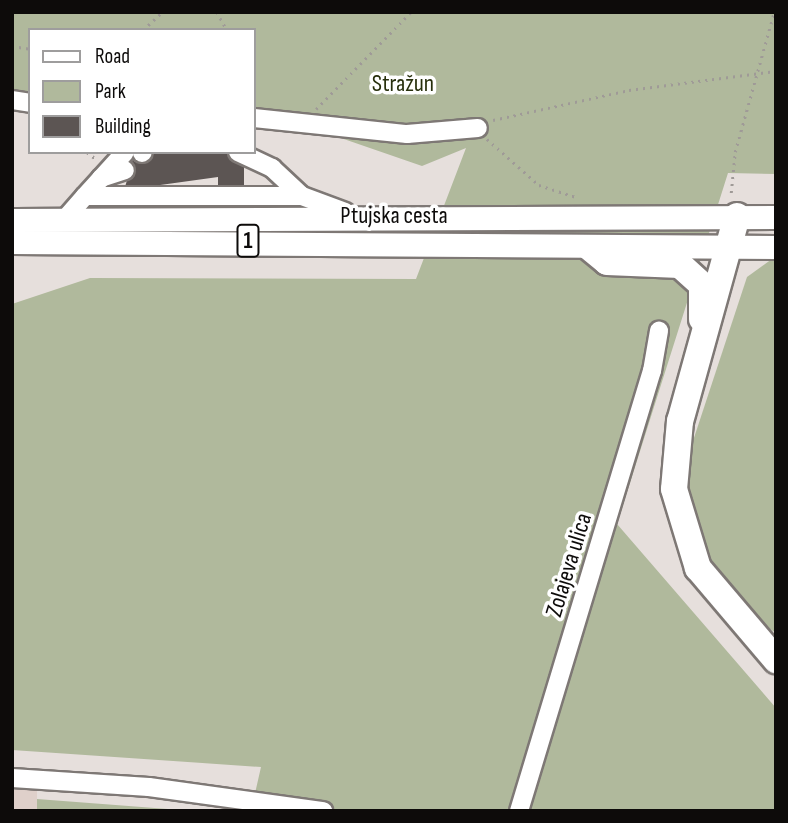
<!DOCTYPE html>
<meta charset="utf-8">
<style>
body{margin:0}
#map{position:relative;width:788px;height:823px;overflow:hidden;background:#e6dfdc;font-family:"Sofia Sans Condensed",sans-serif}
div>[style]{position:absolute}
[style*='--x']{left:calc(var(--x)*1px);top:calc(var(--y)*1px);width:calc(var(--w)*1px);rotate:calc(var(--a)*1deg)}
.built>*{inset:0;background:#dfd0ca}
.green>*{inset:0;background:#b0b99c}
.building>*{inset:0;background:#5c5553}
.path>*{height:2.5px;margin-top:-1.25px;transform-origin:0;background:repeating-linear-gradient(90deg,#9f9a97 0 2px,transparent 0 7px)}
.roads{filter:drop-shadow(2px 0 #7e7875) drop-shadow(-2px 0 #7e7875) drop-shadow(0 2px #7e7875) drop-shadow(0 -2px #7e7875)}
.minor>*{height:18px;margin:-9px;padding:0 9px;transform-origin:9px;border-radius:9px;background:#fff}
.major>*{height:23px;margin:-11.5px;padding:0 11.5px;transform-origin:11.5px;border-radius:11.5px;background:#fff}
.highway>*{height:26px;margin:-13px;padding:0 13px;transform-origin:13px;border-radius:13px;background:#fff}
span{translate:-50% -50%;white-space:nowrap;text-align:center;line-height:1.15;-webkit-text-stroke:7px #fff;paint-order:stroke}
.shield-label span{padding:2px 5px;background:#fff;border:2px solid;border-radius:5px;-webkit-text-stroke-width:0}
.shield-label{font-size:23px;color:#0d0b0a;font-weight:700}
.park-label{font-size:24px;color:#272f0c}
.street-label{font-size:24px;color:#0d0b0a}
.frame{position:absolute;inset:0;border:14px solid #0d0b0a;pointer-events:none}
.legend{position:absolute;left:28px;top:28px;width:228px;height:126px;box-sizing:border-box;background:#fff;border:2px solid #9e9d9d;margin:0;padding:9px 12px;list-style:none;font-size:21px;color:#0d0b0a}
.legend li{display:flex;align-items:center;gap:14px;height:35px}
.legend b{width:35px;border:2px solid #9e9d9d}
</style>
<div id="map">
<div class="built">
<i style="clip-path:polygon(12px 790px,37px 790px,37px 811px,12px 811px)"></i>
</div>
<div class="green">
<i style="clip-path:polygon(12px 12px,776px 12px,776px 174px,728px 173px,617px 524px,776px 708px,776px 811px,251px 811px,261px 767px,12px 750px,12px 304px,90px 278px,416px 279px,466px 148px,422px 166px,254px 108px,254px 30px,30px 30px,30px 94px,12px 92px)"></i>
<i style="clip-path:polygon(776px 256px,776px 633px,741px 609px,709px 566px,685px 486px,689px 453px,747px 277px)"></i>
<i style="clip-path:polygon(37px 799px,194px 811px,37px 811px)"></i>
</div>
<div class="building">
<i style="clip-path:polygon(132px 152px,244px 152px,244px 194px,218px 194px,218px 177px,124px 190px,129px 174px,120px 166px)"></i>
</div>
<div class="path">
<i style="--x:217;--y:12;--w:21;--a:61"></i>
<i style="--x:143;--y:30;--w:26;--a:-43"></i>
<i style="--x:12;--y:46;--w:18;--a:9"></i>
<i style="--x:316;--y:109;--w:136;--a:-45.6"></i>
<i style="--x:493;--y:120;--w:139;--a:-12.4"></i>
<i style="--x:629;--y:90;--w:148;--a:-7.4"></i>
<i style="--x:487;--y:139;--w:69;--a:41.5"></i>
<i style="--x:539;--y:185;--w:40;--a:18"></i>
<i style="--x:87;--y:152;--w:11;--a:38"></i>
<i style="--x:731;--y:193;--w:41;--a:-84.4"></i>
<i style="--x:735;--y:152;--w:145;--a:-74.4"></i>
</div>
<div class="roads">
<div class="minor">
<i style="--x:12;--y:100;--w:18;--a:9"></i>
<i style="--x:254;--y:118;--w:154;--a:6"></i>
<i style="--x:407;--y:134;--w:71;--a:-4.8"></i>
<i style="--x:238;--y:152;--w:38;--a:25"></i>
<i style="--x:272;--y:168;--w:41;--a:43"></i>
<i style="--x:142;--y:153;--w:1;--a:-45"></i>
<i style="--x:101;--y:178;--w:25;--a:-18"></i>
<i style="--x:85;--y:196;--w:59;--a:-47.7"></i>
<i style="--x:65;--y:219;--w:30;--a:-49"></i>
<i style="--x:85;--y:196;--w:217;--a:0"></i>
<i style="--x:302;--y:196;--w:46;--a:20.4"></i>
<i style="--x:12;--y:778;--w:137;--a:3.8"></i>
<i style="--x:149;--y:787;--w:176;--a:7.9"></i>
<i style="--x:519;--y:811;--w:460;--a:-73.2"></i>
<i style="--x:652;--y:371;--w:41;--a:-80.1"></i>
</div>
<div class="major">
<i style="--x:12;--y:220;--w:764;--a:-0.22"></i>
<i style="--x:12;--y:242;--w:764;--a:0.37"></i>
</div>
<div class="highway">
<i style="--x:737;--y:216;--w:213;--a:105.5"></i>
<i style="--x:680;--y:421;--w:68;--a:95"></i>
<i style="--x:674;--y:489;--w:83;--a:73.1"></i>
<i style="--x:698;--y:568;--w:121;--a:49.7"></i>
<i style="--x:590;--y:248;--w:22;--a:39"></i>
<i style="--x:607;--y:262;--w:73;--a:2.4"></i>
<i style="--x:680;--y:265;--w:30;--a:42"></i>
<i style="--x:702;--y:285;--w:34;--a:90"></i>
</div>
</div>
<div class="shield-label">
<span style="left:248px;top:241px">1</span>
</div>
<div class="park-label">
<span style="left:403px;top:84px">Stražun</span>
</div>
<div class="street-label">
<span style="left:394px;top:216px">Ptujska cesta</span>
<span style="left:569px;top:565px;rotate:-73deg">Zolajeva ulica</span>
</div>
<div class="frame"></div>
<ul class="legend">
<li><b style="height:9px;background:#fff"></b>Road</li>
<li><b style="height:19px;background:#b0b99c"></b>Park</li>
<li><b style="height:19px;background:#5c5553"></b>Building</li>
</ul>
</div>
